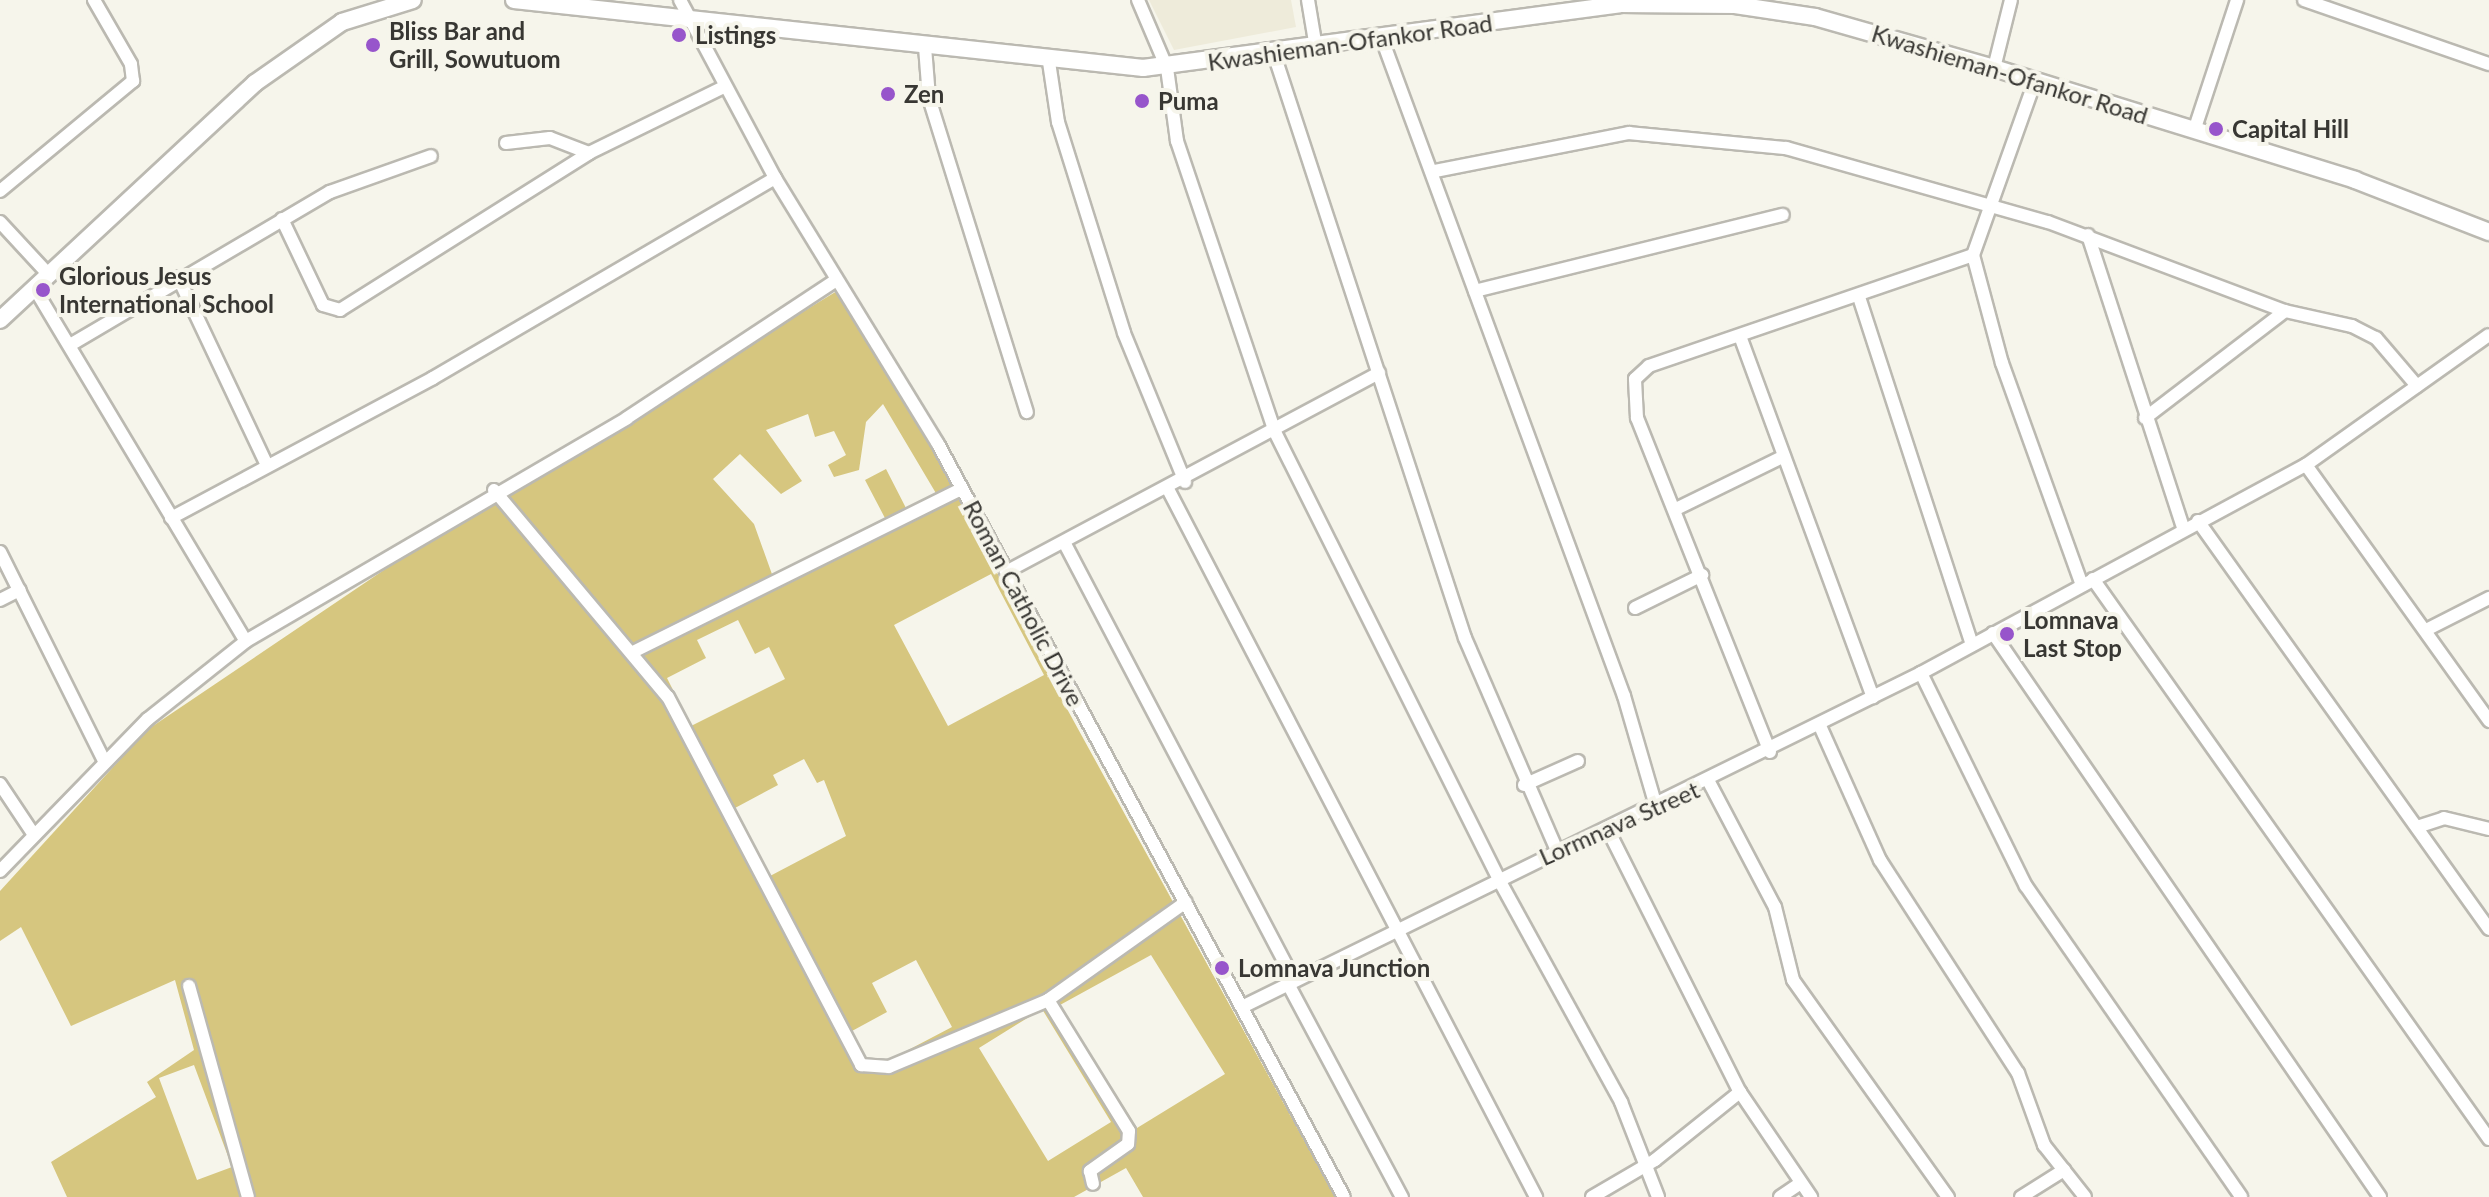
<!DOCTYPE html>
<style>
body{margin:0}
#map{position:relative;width:2489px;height:1197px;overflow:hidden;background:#f6f5eb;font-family:Lato,sans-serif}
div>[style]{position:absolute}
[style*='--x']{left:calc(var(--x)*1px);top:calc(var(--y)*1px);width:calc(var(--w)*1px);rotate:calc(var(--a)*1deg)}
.built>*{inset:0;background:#eeebda}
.green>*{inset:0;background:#d6c67f}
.roads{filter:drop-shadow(2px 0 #bbb9b1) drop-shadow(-2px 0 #bbb9b1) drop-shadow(0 2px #bbb9b1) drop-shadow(0 -2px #bbb9b1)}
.minor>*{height:12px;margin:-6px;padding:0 6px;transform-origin:6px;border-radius:6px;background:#fff}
.major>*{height:16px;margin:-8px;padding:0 8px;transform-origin:8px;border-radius:8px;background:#fff}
.dots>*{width:22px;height:22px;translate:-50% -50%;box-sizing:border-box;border:4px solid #f6f5eb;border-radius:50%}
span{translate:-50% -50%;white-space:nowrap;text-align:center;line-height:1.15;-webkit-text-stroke:8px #f6f5eb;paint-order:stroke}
.poi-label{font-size:24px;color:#383733;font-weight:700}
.left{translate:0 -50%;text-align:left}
.street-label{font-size:24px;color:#383733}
</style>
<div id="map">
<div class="built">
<i style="clip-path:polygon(1149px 0,1291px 0,1296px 27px,1174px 50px)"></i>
</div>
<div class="green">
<i style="clip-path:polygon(evenodd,837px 291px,953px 483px,1038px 656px,1335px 1197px,1143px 1197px,1126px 1168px,1074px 1197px,67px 1197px,51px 1162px,156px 1097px,147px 1082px,194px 1050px,175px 980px,71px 1026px,21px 927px,0 941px,0 891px,147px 730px,421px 545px,837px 291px,883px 404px,937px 495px,907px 510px,886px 469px,865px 480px,886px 520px,773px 577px,754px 524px,713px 479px,740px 454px,781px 494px,802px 481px,766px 430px,808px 414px,815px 437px,834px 431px,846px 455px,828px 465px,834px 477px,859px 470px,866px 422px,883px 404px,837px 291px,991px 574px,1044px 675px,948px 726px,894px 625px,991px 574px,837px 291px,738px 620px,755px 654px,769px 647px,785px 679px,691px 726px,667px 678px,706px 658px,697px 640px,738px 620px,837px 291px,804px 759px,817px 783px,824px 780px,846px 836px,770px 876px,735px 808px,778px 785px,773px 775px,804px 759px,837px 291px,1151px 955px,1225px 1074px,1137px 1128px,1060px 1005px,1151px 955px,837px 291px,916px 960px,952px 1027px,872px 1069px,852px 1031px,887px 1012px,872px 983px,916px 960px,837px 291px,1042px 1009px,1111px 1122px,1048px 1161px,979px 1048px,1042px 1009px,837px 291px,194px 1065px,232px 1167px,197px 1180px,159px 1078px,194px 1065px)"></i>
</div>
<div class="roads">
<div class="minor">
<i style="--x:680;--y:0;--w:202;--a:61.9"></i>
<i style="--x:775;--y:178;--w:312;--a:58.5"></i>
<i style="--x:938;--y:444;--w:855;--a:61.67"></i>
<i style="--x:1138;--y:0;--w:74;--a:66.9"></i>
<i style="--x:1167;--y:68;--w:74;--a:82.2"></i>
<i style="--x:1177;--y:141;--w:307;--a:71.4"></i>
<i style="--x:1275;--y:432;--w:499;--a:63.4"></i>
<i style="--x:1498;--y:878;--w:256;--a:61.2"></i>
<i style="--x:1621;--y:1102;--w:102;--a:68.7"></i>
<i style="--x:1308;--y:0;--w:49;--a:80.5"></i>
<i style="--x:2304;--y:0;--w:196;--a:19.1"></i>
<i style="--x:1382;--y:39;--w:700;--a:69.78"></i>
<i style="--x:1624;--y:696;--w:115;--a:73.8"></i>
<i style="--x:925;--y:47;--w:51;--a:85.5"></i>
<i style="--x:929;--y:98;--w:329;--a:72.7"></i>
<i style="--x:1274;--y:54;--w:614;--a:71.89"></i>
<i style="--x:1465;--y:638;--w:232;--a:66.6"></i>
<i style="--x:1049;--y:62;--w:61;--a:81.5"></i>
<i style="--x:1058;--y:122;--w:221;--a:72.6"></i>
<i style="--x:1124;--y:333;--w:161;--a:67.7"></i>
<i style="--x:1994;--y:68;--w:70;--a:-76"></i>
<i style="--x:2035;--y:81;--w:185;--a:109.6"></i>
<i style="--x:1973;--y:255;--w:112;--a:75"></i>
<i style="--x:2002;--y:363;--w:236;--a:70.2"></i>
<i style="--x:2195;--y:128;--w:135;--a:-71.8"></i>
<i style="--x:506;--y:143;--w:44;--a:-6.5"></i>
<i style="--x:550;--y:138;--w:42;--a:21"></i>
<i style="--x:1435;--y:171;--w:198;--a:-11.1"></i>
<i style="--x:1629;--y:133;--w:158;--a:5.5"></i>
<i style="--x:1786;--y:148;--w:272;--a:15.8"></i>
<i style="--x:2048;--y:222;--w:253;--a:20.6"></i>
<i style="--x:2285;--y:311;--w:69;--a:12.6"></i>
<i style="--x:2352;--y:326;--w:27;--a:27"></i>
<i style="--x:2376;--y:338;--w:63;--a:49.5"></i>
<i style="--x:0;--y:191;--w:173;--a:-39.6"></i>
<i style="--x:133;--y:81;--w:17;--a:-97"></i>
<i style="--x:131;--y:64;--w:74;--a:-120"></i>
<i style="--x:282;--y:219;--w:95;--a:64.5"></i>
<i style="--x:323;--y:305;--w:18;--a:16"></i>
<i style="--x:340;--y:310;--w:294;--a:-32.2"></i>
<i style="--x:589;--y:153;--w:150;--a:-26.1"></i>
<i style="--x:0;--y:222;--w:72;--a:47.2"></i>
<i style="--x:2088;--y:235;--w:308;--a:72"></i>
<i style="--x:178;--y:277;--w:206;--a:64.7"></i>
<i style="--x:35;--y:289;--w:410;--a:59.1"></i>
<i style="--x:1475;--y:291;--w:317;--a:-13.9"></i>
<i style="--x:1859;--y:297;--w:366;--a:72"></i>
<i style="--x:1740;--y:336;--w:385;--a:69.8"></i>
<i style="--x:70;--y:345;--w:302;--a:-30.5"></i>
<i style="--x:330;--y:192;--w:107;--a:-19.6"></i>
<i style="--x:2145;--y:418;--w:176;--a:-37.4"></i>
<i style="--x:2306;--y:465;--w:315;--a:54.4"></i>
<i style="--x:494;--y:490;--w:270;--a:50"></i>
<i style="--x:668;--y:697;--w:416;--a:62.3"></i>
<i style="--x:861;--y:1065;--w:28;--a:4"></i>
<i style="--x:889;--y:1067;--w:173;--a:-22.8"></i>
<i style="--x:1048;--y:1000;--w:169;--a:-35.4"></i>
<i style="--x:1169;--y:491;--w:796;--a:62.53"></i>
<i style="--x:1676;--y:509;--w:120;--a:-26.1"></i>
<i style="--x:171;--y:518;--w:297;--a:-28.1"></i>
<i style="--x:433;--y:378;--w:396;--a:-30.3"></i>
<i style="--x:2198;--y:521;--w:501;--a:54.5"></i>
<i style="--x:1064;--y:542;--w:493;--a:62.3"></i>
<i style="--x:0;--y:552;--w:233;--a:63.5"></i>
<i style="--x:1006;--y:572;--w:423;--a:-28.1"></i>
<i style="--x:2093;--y:579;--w:686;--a:54.73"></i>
<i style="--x:0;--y:600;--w:22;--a:-27"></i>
<i style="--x:1635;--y:608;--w:75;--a:-26.2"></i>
<i style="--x:2426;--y:630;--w:71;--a:-26.9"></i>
<i style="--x:1993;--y:633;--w:684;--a:55.54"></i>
<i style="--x:635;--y:651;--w:365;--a:-26.4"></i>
<i style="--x:1921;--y:673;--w:237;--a:63.8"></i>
<i style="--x:2026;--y:886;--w:378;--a:55.3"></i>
<i style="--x:1820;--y:726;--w:147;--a:65.9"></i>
<i style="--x:1880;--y:860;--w:254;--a:57.1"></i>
<i style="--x:2018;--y:1073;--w:77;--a:70.1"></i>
<i style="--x:2044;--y:1145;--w:66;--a:51.7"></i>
<i style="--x:1770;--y:752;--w:360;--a:-111.7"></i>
<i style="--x:1637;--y:418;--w:39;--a:-93"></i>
<i style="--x:1635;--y:379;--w:19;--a:-43"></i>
<i style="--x:1649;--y:366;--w:342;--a:-18.9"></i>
<i style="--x:1709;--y:782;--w:141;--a:62.2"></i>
<i style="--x:1775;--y:907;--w:75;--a:76.1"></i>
<i style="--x:1793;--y:980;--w:267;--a:54.5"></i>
<i style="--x:0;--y:784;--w:61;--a:56.3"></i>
<i style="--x:1524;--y:785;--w:59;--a:-24"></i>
<i style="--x:2417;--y:827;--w:28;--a:-18"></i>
<i style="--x:2444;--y:818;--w:46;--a:13.7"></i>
<i style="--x:1607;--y:828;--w:296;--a:63.3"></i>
<i style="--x:1740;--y:1092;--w:127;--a:55.9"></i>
<i style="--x:0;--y:871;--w:212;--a:-45.8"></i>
<i style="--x:148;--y:719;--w:125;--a:-38.5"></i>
<i style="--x:246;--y:641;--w:441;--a:-30.3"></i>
<i style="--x:627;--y:418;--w:249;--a:-33.4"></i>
<i style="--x:1287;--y:982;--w:244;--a:61.9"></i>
<i style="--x:189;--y:986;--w:219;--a:74.4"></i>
<i style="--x:1048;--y:1000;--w:154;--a:58.3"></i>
<i style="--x:1129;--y:1131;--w:13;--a:94"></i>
<i style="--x:1128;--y:1144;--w:47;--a:144.6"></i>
<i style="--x:1090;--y:1171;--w:13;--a:77"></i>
<i style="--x:1242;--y:1007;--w:757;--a:-26.19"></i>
<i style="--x:1921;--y:673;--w:438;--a:-28.4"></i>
<i style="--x:2306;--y:465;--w:224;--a:-35.4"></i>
<i style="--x:1592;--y:1197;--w:73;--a:-30.4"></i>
<i style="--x:1655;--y:1160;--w:109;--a:-38.7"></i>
<i style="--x:1780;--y:1197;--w:25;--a:-34"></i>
<i style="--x:2021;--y:1197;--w:51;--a:-32.1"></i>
</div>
<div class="major">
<i style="--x:514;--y:0;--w:633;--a:6.17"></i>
<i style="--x:1143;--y:68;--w:481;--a:-7.6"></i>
<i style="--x:1620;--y:4;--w:115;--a:0.5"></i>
<i style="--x:1735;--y:5;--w:81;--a:8.5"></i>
<i style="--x:1815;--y:17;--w:186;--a:15.9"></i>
<i style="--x:1994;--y:68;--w:378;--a:17.2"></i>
<i style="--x:2355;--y:180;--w:144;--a:21.2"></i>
<i style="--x:0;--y:320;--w:348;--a:-42.9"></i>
<i style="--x:255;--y:83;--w:106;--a:-35"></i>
<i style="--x:342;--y:22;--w:74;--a:-17.2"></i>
</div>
</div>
<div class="dots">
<i style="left:679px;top:35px;background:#9755cb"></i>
<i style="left:373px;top:45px;background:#9755cb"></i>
<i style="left:888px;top:94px;background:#9755cb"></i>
<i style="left:1142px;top:101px;background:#9755cb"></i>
<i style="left:2216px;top:129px;background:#9755cb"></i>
<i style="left:43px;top:290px;background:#9755cb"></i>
<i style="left:2007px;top:634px;background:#9755cb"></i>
<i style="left:1222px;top:968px;background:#9755cb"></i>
</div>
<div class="poi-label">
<span class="left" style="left:389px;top:45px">Bliss Bar and<br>Grill, Sowutuom</span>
<span class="left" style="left:695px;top:35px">Listings</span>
<span class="left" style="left:904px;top:94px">Zen</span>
<span class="left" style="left:1158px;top:101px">Puma</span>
<span class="left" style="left:2232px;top:129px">Capital Hill</span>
<span class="left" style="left:59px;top:290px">Glorious Jesus<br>International School</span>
<span class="left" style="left:2023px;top:634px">Lomnava<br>Last Stop</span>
<span class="left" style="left:1238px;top:968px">Lomnava Junction</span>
</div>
<div class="street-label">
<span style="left:1350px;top:42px;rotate:-8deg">Kwashieman-Ofankor Road</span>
<span style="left:2010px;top:74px;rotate:17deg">Kwashieman-Ofankor Road</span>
<span style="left:1024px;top:603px;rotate:62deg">Roman Catholic Drive</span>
<span style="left:1619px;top:823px;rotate:-24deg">Lormnava Street</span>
</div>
</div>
